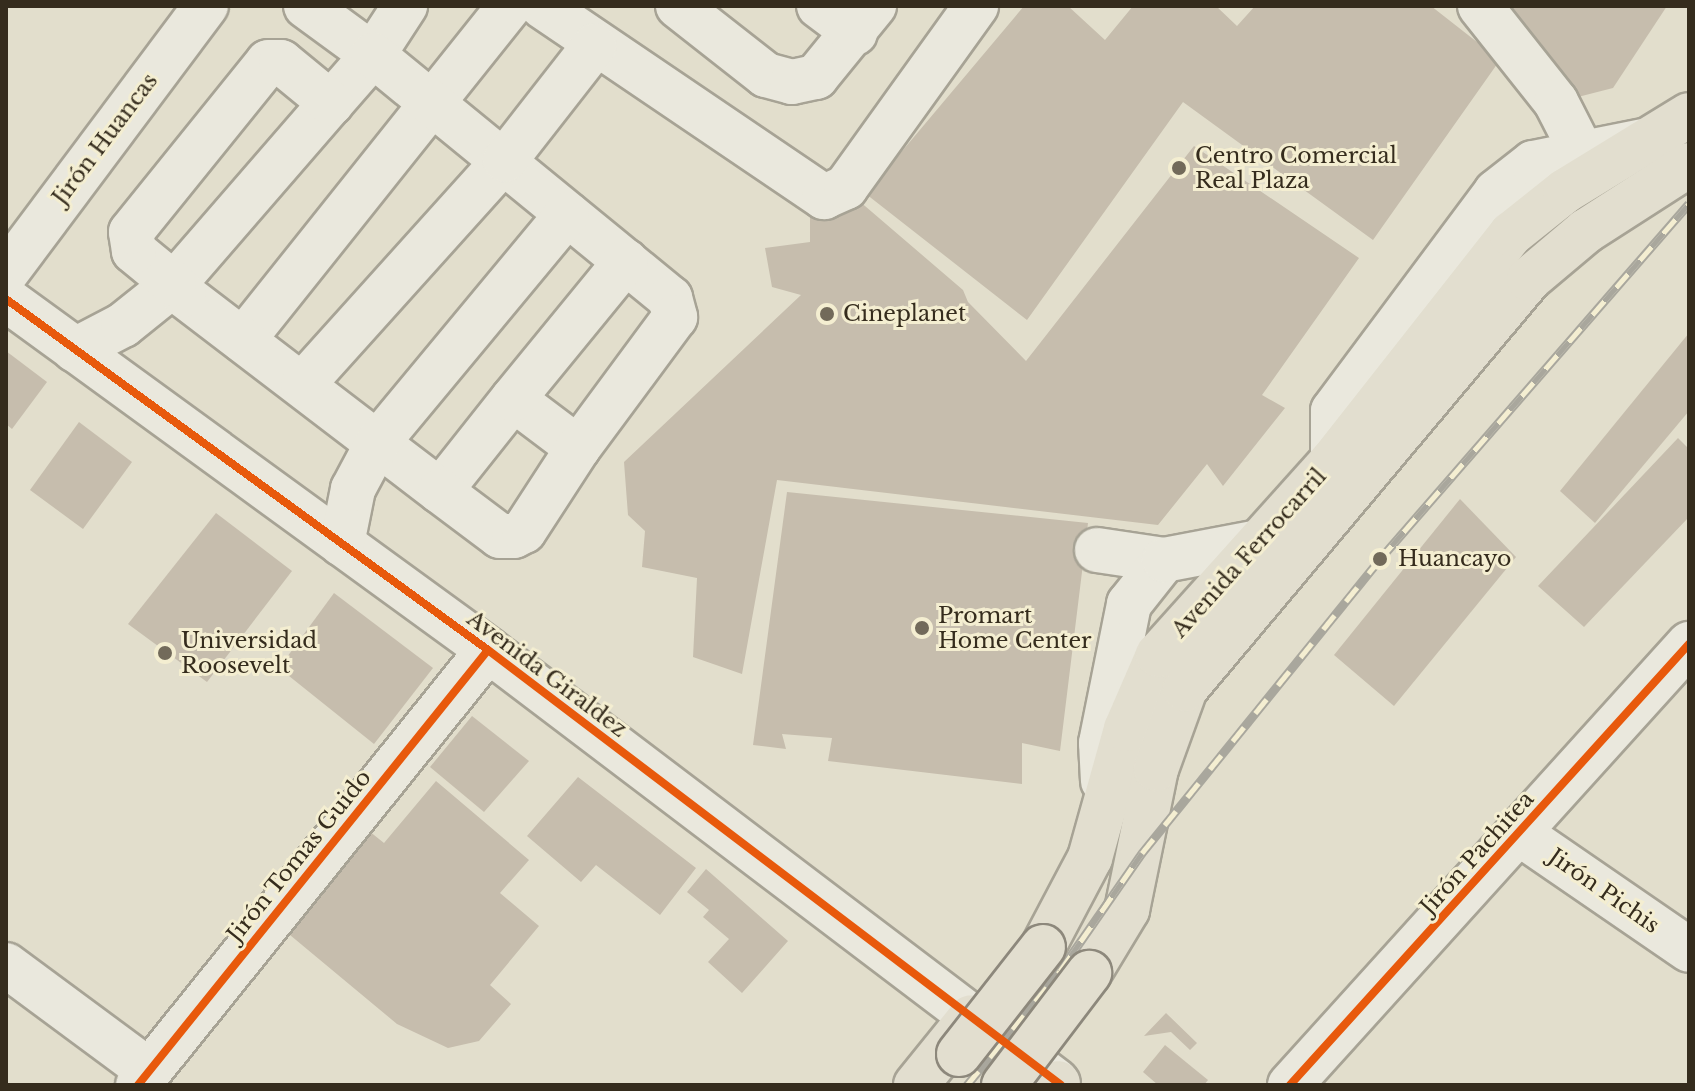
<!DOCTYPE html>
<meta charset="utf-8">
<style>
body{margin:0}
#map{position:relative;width:1695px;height:1091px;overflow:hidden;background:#e2decc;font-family:"Libre Baskerville",serif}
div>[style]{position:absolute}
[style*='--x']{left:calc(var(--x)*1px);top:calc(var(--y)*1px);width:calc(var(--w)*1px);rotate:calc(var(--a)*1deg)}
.building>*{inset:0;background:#c6bdad}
.roads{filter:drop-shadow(2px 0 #a7a395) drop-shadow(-2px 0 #a7a395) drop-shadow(0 2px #a7a395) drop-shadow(0 -2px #a7a395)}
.minor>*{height:44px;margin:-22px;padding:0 22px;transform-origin:22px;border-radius:22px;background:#eae8dd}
.major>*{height:44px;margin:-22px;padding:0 22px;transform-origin:22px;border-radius:22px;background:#e2decf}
.rail>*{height:9px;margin-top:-4.5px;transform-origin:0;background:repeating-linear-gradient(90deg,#f4eed1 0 18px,#a9a79d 0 36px);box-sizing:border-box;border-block:2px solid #a9a79d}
.bridges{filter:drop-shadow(2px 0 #8d887c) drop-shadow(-2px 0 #8d887c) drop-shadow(0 2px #8d887c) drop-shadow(0 -2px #8d887c)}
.major-bridge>*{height:44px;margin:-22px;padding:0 22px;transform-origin:22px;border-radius:22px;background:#e2decf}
.cycleway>*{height:8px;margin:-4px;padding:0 4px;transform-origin:4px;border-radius:4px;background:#e8590c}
.dots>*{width:22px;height:22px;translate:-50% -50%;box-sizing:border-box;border:4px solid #f4eed1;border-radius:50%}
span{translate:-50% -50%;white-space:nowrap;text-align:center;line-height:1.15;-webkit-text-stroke:6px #f4eed1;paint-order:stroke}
.street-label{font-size:22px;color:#352c1d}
.poi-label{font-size:22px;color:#352c1d}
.left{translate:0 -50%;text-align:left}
.frame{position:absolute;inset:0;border:8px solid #352c1d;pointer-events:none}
</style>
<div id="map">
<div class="building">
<i style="clip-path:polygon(1024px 6px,1068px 6px,1105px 40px,1133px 6px,1216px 6px,1237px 26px,1255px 6px,1431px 6px,1500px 60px,1373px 240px,1183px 102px,1027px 320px,866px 194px)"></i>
<i style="clip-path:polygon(1491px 6px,1667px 6px,1613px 88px,1570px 99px)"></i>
<i style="clip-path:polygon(1194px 146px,1359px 258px,1262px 395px,1285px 408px,1223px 486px,1207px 464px,1158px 525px,777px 480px,742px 674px,693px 657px,697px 578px,642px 567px,645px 531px,628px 515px,624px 462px,801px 295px,772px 287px,765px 248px,810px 242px,810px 205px,851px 194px,963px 290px,968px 302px,1026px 361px)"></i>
<i style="clip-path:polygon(1689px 333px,1689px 411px,1595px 523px,1560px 491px)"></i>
<i style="clip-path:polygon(6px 351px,47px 382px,12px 429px,6px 424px)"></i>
<i style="clip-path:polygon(79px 422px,132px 462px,83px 529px,30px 490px)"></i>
<i style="clip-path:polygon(1678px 438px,1689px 449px,1689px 517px,1584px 627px,1538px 586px)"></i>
<i style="clip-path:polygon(787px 492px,1088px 523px,1060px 751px,1022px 743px,1022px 784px,828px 761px,832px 738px,782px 734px,786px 749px,753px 745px)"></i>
<i style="clip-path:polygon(1460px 499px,1516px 557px,1394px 706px,1334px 655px)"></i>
<i style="clip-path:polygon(216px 513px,292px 571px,207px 682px,128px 624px)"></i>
<i style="clip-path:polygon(334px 593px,433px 668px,374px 744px,279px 668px)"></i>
<i style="clip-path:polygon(472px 716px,529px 761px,484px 812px,430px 767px)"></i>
<i style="clip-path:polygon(578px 777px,696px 868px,660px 915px,596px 865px,581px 882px,527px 836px)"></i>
<i style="clip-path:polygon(436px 781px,529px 860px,500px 893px,539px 926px,490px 985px,511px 1004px,479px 1041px,448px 1048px,397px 1024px,290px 935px,369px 831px,384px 843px)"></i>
<i style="clip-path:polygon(706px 869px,788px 941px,742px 993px,708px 962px,729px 939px,703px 917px,709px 910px,687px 892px)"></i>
<i style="clip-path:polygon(1166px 1013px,1197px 1043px,1190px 1050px,1171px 1032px,1144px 1036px)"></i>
<i style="clip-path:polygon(1165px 1045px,1208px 1080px,1204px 1085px,1158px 1085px,1143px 1072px)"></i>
</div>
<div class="roads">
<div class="minor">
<i style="--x:306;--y:6;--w:83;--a:36.2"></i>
<i style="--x:373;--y:55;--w:59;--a:-56.9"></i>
<i style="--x:542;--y:6;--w:341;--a:34.1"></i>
<i style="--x:824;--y:197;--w:24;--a:-24"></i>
<i style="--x:846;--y:187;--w:223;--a:-54.3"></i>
<i style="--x:678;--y:6;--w:112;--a:38.1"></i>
<i style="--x:766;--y:75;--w:27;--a:15"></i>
<i style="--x:792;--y:82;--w:25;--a:-12"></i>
<i style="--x:816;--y:77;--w:92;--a:-50.8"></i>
<i style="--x:819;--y:6;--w:45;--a:36.9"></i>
<i style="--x:1480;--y:6;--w:122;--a:51.6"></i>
<i style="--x:1556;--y:102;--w:57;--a:63"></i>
<i style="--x:6;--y:273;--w:334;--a:-53.2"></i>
<i style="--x:6;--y:299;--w:596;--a:36.06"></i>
<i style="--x:488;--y:650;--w:713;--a:37.19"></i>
<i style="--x:243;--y:340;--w:428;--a:-51.4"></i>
<i style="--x:75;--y:350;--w:54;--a:-27.5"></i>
<i style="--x:123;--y:325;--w:65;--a:-38.8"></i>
<i style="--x:174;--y:284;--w:240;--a:-49.1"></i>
<i style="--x:331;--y:103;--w:64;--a:-48.8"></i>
<i style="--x:373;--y:55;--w:384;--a:39.3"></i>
<i style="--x:670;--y:298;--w:20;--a:75"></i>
<i style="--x:675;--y:317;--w:163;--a:126.5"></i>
<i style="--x:578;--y:448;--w:81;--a:-143"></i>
<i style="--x:513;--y:399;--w:117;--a:128.4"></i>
<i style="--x:440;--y:491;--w:322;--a:-142.6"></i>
<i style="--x:184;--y:295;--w:15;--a:-132"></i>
<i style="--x:174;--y:284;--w:52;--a:-140.5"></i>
<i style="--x:134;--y:251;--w:19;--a:-99"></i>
<i style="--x:131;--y:232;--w:218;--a:-51.1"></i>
<i style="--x:268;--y:62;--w:13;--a:0"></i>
<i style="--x:281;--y:62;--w:65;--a:39.4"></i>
<i style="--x:303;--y:384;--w:302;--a:-48"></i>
<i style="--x:505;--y:160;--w:145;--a:-52"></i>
<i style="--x:513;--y:399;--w:178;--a:-50.7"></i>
<i style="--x:1333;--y:460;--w:49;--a:-90"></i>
<i style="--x:1333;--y:411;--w:273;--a:-53.3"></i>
<i style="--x:1496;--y:192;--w:47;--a:-38.1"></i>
<i style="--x:1533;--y:163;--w:112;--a:-11.3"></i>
<i style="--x:440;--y:491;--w:75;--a:36.9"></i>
<i style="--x:500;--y:536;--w:14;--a:0"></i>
<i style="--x:514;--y:536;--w:11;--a:-27"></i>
<i style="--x:524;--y:531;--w:99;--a:-57"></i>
<i style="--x:342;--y:544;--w:56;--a:-78.7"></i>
<i style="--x:353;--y:489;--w:53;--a:-62"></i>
<i style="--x:378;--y:442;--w:296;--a:-50.3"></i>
<i style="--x:1097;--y:550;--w:68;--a:8.5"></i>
<i style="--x:1103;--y:781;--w:38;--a:-93"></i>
<i style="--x:1101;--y:743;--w:142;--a:-78.6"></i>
<i style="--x:1129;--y:604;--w:56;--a:-51.5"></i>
<i style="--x:1164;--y:560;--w:102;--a:-10.8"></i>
<i style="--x:1519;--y:833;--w:206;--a:34.5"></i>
<i style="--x:6;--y:965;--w:178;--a:36.5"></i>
<i style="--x:138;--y:1085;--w:558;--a:-51.18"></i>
<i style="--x:1290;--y:1085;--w:595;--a:-47.86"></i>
</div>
<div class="major">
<i style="--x:1043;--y:947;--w:101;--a:-62.2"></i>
<i style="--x:1090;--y:858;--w:134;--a:-74.4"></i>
<i style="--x:1126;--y:729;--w:81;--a:-66.6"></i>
<i style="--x:1158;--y:655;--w:262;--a:-48.1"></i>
<i style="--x:1333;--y:460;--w:288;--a:-51.8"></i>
<i style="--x:1511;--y:234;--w:69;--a:-38.5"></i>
<i style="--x:1565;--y:191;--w:145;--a:-31.5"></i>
<i style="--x:1089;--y:973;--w:74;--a:-58.9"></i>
<i style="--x:1127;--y:910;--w:144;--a:-78.4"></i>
<i style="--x:1156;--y:769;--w:85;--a:-70.1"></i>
<i style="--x:1185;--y:689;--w:535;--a:-50"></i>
<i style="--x:1529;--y:279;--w:75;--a:-40.1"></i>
<i style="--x:1586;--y:231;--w:122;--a:-32.7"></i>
<i style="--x:916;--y:1085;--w:87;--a:-51"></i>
<i style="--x:1057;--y:1085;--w:2;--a:-63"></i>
</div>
</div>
<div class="rail">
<i style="--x:967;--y:1085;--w:147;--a:-50.8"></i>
<i style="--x:1060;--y:971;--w:144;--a:-55.2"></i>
<i style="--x:1142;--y:853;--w:378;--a:-51"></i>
<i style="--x:1380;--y:559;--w:471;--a:-49"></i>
</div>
<div class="bridges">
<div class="major-bridge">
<i style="--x:959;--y:1054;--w:136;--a:-51.9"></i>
<i style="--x:1004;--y:1085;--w:141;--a:-52.8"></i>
</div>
</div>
<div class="cycleway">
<i style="--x:6;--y:299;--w:596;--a:36.06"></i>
<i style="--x:488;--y:650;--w:719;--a:37.2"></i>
<i style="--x:138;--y:1085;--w:558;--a:-51.18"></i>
<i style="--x:1290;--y:1085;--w:595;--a:-47.86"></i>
</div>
<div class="dots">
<i style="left:1179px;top:168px;background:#726a5a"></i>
<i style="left:827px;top:314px;background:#726a5a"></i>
<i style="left:1380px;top:559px;background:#726a5a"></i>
<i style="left:922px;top:628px;background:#726a5a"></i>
<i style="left:165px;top:653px;background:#726a5a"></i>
</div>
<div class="street-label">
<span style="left:105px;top:139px;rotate:-53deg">Jirón Huancas</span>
<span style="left:1249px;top:553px;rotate:-48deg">Avenida Ferrocarril</span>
<span style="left:547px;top:674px;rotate:37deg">Avenida Giraldez</span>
<span style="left:1477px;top:853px;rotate:-48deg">Jirón Pachitea</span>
<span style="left:299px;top:856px;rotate:-51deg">Jirón Tomas Guido</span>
<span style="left:1604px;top:891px;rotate:35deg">Jirón Pichis</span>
</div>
<div class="poi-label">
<span class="left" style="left:1195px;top:168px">Centro Comercial<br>Real Plaza</span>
<span class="left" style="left:843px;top:314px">Cineplanet</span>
<span class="left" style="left:1398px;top:559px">Huancayo</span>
<span class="left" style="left:938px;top:628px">Promart<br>Home Center</span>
<span class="left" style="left:181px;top:653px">Universidad<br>Roosevelt</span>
</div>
<div class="frame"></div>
</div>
